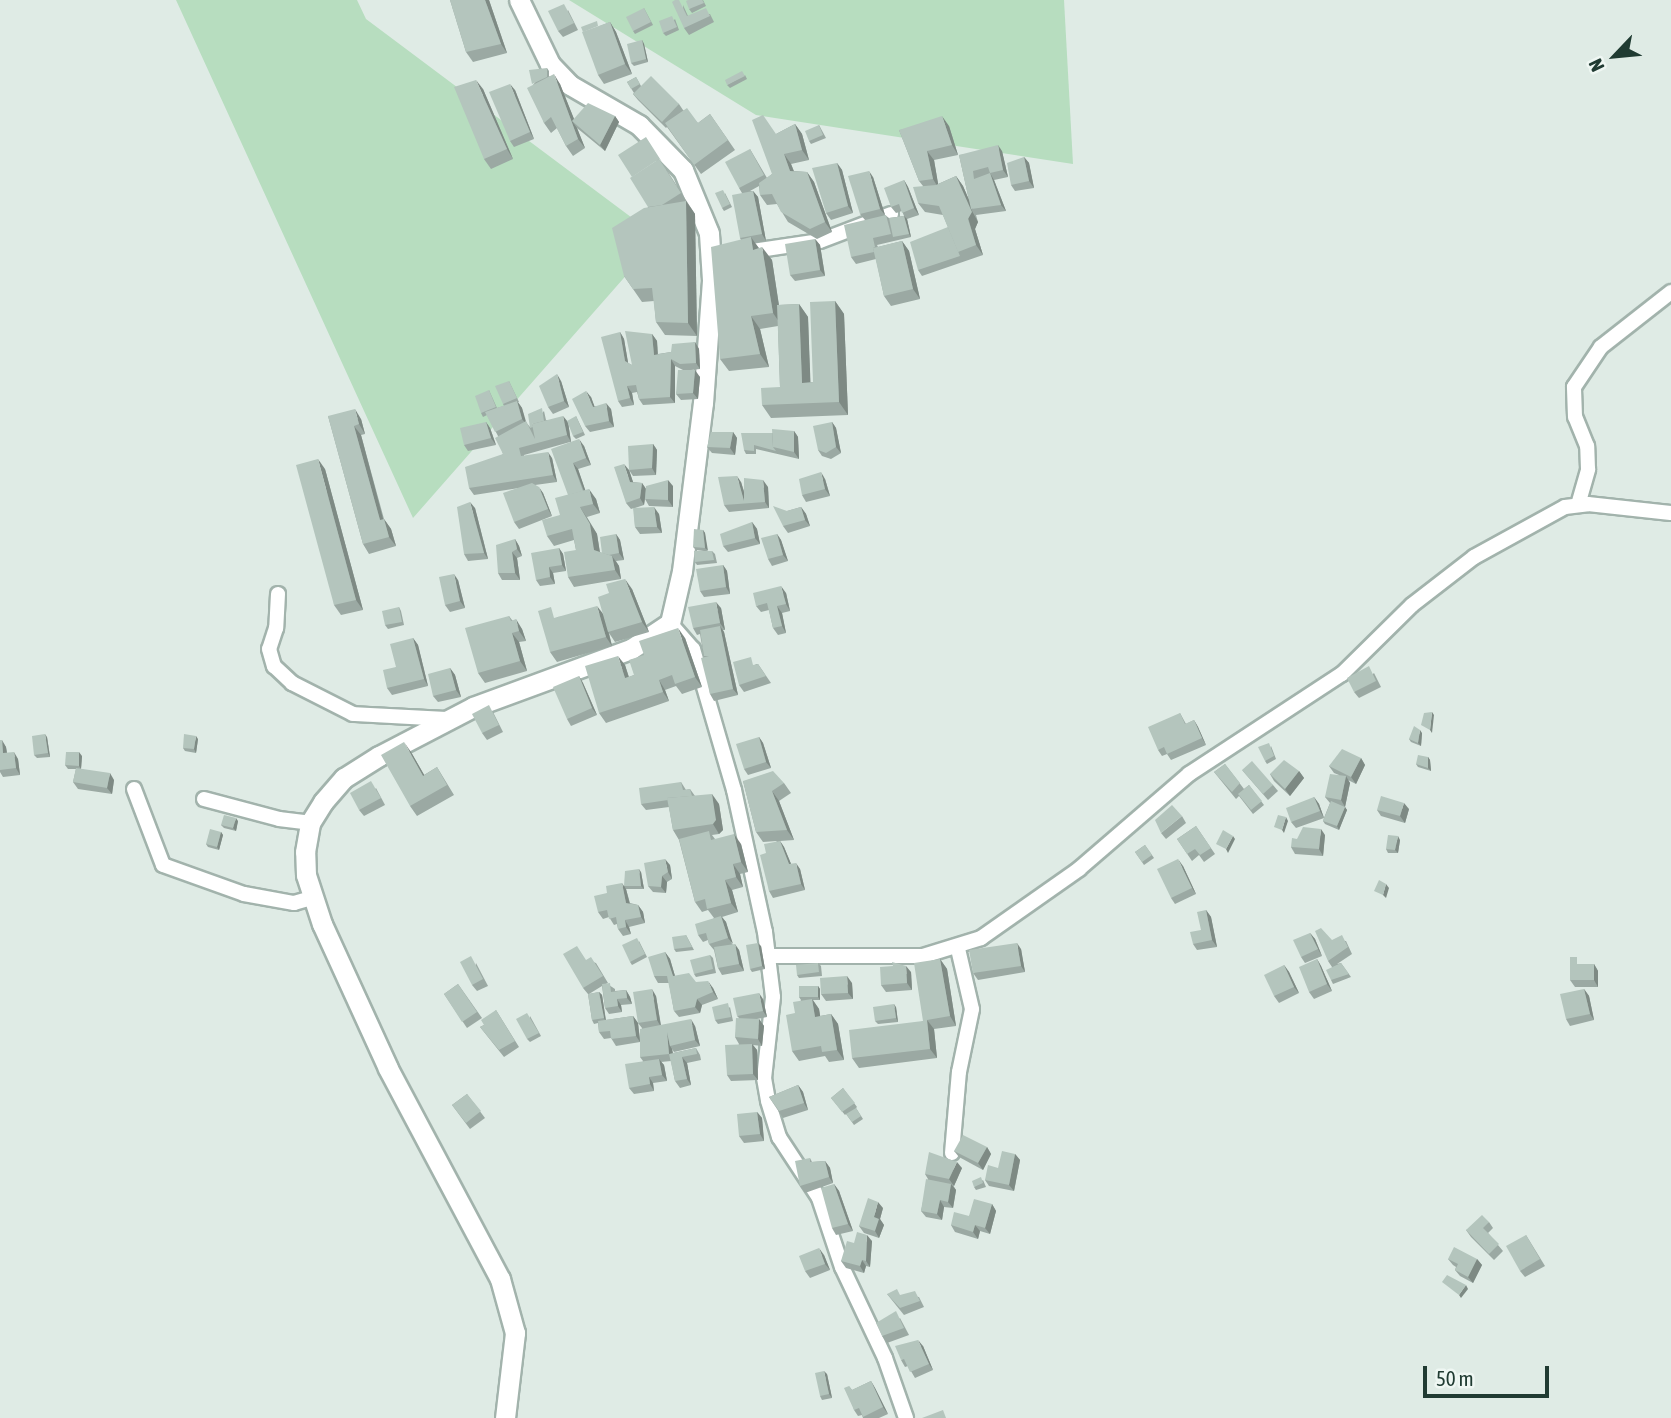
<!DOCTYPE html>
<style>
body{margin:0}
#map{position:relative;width:1671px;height:1418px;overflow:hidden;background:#dfebe5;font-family:"Asap Condensed",sans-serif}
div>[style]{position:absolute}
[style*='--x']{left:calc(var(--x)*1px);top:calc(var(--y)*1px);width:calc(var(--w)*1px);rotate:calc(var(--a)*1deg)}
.green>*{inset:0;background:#b7ddbf}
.roads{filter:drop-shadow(2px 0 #a2b3ac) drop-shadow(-2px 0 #a2b3ac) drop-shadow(0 2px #a2b3ac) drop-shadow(0 -2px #a2b3ac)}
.street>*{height:14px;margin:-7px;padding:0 7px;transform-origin:7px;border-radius:7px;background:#fff}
.secondary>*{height:19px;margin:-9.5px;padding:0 9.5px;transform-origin:9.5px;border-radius:9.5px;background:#fff}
.wall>*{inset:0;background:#9ba9a3}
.shaded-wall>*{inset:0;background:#7e8a84}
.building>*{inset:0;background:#b4c5bd}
span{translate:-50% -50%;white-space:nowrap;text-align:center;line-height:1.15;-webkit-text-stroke:6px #eff7f3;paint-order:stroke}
.north{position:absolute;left:1580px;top:21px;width:70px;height:70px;-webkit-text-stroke:5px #eff7f3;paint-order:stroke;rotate:244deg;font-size:19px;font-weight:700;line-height:28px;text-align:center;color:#203b32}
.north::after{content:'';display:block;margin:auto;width:24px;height:32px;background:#203b32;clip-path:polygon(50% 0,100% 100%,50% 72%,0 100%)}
.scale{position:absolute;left:1423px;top:1366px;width:126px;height:32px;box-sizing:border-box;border:4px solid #203b32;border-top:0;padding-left:9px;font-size:21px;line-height:24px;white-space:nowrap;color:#203b32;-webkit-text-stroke:5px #eff7f3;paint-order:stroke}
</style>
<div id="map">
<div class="green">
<i style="clip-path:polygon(176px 0,357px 0,366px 19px,659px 238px,413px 518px)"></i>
<i style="clip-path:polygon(569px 0,1064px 0,1073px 164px,756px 115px)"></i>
</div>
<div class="roads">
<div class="street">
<i style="--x:746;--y:252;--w:75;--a:-8.5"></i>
<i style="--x:820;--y:241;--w:76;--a:-20.8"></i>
<i style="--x:1578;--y:505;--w:37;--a:-74"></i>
<i style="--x:1588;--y:469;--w:23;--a:-92"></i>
<i style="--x:1587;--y:446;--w:31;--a:-112"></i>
<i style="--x:1575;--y:417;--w:30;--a:-92"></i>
<i style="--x:1574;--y:387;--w:48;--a:-56"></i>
<i style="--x:1601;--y:347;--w:89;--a:-38.2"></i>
<i style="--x:278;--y:594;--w:34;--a:93"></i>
<i style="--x:276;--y:628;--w:22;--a:108"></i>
<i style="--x:269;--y:649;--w:18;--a:74"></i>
<i style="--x:274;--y:666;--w:25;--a:43"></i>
<i style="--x:292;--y:683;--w:68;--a:26.9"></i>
<i style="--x:353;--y:714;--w:96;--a:3"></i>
<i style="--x:670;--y:623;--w:35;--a:49"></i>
<i style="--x:693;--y:649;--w:147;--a:73.8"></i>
<i style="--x:734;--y:790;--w:145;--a:77.7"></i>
<i style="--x:765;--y:932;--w:65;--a:83"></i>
<i style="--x:773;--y:997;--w:81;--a:96.3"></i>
<i style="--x:764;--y:1078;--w:23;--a:80"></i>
<i style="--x:768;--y:1101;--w:38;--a:73"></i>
<i style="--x:779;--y:1137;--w:73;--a:56.7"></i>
<i style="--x:819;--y:1198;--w:73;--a:71.6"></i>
<i style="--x:842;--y:1267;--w:101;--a:64.7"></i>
<i style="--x:885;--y:1358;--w:64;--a:70.7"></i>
<i style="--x:134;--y:789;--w:81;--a:69.1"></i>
<i style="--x:163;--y:865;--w:86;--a:19.7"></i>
<i style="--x:244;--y:894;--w:51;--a:10.2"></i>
<i style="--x:294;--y:903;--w:19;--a:-16"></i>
<i style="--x:204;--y:799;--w:78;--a:14.9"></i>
<i style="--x:279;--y:819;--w:31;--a:7"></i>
<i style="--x:767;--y:956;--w:156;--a:0"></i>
<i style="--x:923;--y:956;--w:61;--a:-17.2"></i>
<i style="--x:981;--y:938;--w:120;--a:-35.1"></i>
<i style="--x:1079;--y:869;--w:145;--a:-40.8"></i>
<i style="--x:1189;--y:774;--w:183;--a:-33.2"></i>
<i style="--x:1342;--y:674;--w:98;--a:-44.6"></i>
<i style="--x:1412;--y:605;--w:78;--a:-37.7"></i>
<i style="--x:1474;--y:557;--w:104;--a:-28.8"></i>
<i style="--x:1565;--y:507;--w:23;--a:-7"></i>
<i style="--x:1588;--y:504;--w:83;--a:6.2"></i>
<i style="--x:952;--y:1153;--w:81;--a:-85.1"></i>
<i style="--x:959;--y:1072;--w:64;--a:-78.3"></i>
<i style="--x:972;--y:1009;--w:62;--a:-103.1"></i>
</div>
<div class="secondary">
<i style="--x:505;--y:1418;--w:86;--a:-83.3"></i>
<i style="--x:515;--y:1333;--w:56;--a:-105.5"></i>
<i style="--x:500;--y:1279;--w:239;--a:-118"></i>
<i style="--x:388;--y:1068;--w:158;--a:-114.6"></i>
<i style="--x:322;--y:924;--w:52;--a:-108.1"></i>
<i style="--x:306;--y:875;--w:23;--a:-92"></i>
<i style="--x:305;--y:852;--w:29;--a:-80"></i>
<i style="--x:310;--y:823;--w:25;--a:-58"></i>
<i style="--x:323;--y:802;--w:32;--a:-49"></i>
<i style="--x:344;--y:778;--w:41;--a:-32.2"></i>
<i style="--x:379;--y:756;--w:106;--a:-27.5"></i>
<i style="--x:473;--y:707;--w:168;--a:-20.2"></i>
<i style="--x:631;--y:649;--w:47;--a:-33.7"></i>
<i style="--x:670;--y:623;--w:53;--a:-77"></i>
<i style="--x:682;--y:571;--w:169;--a:-82.9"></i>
<i style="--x:703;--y:403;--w:123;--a:-85.8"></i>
<i style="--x:712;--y:280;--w:47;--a:-93.7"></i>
<i style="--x:709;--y:233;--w:68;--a:-112.4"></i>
<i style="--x:683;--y:170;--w:63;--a:-134.4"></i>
<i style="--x:639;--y:125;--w:80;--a:-149.9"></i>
<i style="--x:570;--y:85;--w:29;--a:-134"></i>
<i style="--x:550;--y:64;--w:71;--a:-115.8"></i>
</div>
</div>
<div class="wall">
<i style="clip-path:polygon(450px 0,489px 0,507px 53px,473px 62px,466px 52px)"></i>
<i style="clip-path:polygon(703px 0,706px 6px,692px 13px,689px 9px)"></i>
<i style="clip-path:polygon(683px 5px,688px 16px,710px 14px,714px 22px,689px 35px,684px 28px)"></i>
<i style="clip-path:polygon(644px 8px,653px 25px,635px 34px,633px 31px)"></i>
<i style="clip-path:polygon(568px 10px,578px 30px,563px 37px,558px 31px)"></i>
<i style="clip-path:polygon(675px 19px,679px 30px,666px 36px,663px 33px)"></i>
<i style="clip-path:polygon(610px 22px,616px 32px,632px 74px,604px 84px,598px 75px,600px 26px)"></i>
<i style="clip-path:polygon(642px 40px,644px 44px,648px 62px,634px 66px,631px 63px)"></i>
<i style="clip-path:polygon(547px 68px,549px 71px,549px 76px,560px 84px,574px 119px,615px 116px,619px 122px,605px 151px,577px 128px,585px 148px,573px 156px,566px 146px,557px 128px,551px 133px,544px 123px,533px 85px)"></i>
<i style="clip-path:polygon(745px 75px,747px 79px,730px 88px,727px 85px)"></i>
<i style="clip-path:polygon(636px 77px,641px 86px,679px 104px,683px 110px,698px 123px,710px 114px,735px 150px,701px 174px,667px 127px,666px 128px,638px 100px,633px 94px,635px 92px,634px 93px,627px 82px)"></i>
<i style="clip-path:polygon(483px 89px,513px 159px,491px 169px,484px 159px)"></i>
<i style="clip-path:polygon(515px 90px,534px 139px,514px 147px,510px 141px)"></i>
<i style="clip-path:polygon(795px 124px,802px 134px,809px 160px,791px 164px,794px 171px,807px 172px,814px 182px,832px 232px,817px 239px,788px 222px,777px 204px,767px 205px,760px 195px,759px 186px,750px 191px,753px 191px,758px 197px,766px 241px,755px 243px,759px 248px,772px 260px,779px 305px,799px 304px,808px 317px,810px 382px,813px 382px,835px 301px,844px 314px,848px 415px,771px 418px,762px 405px,780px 387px,778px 326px,760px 329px,769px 367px,729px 371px,720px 359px,741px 240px,740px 238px,742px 193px,739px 188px,750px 149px,767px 178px,772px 174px,776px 134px)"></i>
<i style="clip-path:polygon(819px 125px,826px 138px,811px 144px,809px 141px)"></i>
<i style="clip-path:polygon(949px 126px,958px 155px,934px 160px,938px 184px,956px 176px,963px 186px,969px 200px,959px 155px,1002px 151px,1008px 177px,994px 180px,1006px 211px,976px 215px,978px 222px,975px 229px,983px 255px,922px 276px,918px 270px,948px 227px,943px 215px,925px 212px,918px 203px,923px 186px,919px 181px,899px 130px)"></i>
<i style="clip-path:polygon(1024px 157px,1029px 163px,1034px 188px,1015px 191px,1011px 185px)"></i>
<i style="clip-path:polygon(837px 163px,842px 170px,853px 213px,831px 220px,826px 213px)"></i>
<i style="clip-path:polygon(666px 169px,695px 214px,697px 336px,665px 335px,656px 322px,654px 301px,642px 302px,624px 276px,648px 207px)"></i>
<i style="clip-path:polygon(873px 177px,885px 215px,889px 218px,904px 216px,902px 211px,896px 213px,891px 207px,904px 180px,908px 187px,919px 215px,907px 219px,911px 237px,877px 245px,878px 247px,902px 241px,909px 251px,920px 299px,891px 306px,884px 296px,876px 259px,856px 264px,851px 257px,865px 220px,860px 214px)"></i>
<i style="clip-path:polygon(725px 193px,732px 207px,724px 211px,722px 208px)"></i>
<i style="clip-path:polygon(815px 239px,820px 245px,825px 276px,795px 281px,790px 275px)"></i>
<i style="clip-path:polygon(620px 332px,624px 339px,628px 363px,632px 365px,652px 334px,657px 341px,658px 354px,671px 352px,695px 342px,699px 349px,700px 369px,691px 370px,700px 377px,698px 399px,681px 400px,676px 394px,683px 370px,675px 366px,675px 403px,643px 405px,639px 399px,637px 392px,632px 393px,634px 405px,622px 407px,618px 401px)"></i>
<i style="clip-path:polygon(509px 381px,519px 402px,518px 402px,522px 408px,525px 421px,530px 427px,544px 411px,546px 420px,568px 422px,571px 442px,584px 446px,591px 465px,578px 469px,585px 490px,596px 499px,600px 513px,587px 517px,597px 534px,600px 552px,602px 553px,616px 534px,620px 540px,624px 560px,616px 561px,619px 566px,621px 579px,574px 587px,568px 577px,576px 550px,574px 540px,554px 546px,547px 536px,560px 515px,568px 495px,570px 442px,524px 455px,524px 456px,552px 458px,557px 482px,535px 485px,543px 493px,552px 516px,519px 529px,514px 522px,519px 488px,474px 495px,469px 488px,503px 454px,498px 436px,487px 415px,483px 417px,481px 413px,489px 390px,497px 408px,504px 406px,503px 404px)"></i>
<i style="clip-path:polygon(561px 381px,569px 407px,553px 414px,548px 407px)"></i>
<i style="clip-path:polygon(591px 397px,594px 406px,611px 409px,614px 427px,590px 432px,585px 426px)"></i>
<i style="clip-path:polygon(328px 416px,361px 419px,365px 434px,361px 435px,384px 519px,391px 529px,396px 546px,369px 554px,363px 544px)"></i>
<i style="clip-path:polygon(576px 416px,585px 435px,576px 439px,573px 436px)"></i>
<i style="clip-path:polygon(486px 422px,490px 428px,496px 445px,468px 451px,464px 445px)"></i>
<i style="clip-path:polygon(832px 422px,836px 428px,841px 453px,831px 459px,822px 456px,818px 450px)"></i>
<i style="clip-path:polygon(794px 431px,798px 437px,799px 459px,756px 449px,756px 454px,746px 454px,744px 450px,772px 433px)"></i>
<i style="clip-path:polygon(733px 432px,737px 438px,735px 455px,712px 453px,707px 447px)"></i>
<i style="clip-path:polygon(653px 444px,657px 450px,656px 475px,633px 476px,629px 470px)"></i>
<i style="clip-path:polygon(325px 469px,363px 610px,341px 615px,334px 605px)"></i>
<i style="clip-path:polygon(629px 470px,633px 482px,642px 483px,646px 489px,673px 486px,673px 507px,649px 506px,645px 499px,644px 505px,635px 508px,659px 514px,662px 533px,640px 534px,635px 527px,634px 508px,631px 509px,626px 503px)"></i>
<i style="clip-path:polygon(825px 479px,830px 496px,806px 502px,802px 495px)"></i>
<i style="clip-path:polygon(741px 482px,744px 491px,768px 487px,769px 508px,729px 512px,724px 505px)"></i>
<i style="clip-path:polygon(801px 507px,806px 514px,810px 526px,788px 533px,783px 526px,787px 511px)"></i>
<i style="clip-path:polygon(475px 508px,488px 559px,468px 561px,464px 554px)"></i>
<i style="clip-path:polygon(752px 522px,757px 529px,760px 544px,728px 552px,723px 546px)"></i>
<i style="clip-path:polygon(703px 530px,705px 533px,707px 551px,712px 551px,715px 554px,717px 563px,697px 565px,695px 562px,704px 551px,696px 550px,693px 547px)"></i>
<i style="clip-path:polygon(777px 534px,781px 540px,788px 561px,772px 566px,768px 559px)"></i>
<i style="clip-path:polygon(515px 539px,519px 546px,522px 556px,517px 558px,520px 580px,502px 580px,498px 573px)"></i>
<i style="clip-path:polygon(559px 548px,563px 554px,566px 571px,553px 573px,555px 584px,540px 586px,536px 580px)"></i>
<i style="clip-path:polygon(723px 565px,727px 571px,730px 594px,704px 597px,700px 591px)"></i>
<i style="clip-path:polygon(458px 580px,465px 608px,450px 612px,445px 605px)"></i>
<i style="clip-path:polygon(632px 589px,649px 632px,615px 642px,609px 633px,612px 646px,557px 662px,550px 652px,557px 617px,603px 614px)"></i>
<i style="clip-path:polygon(786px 593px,790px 611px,782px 613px,786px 633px,778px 635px,773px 628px,769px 610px,761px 612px,756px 606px)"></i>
<i style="clip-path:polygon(399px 607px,401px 611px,404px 625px,388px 629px,385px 625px)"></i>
<i style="clip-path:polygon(721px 608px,725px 630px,723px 630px,724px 632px,738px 695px,714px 701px,710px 694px,700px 634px,697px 635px,693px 628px)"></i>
<i style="clip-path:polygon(509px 616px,512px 620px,522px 629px,526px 641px,519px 642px,527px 671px,485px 683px,478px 673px)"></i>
<i style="clip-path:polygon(413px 638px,418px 645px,428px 686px,392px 695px,387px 688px,396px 667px)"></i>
<i style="clip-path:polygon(685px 638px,702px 687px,682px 694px,676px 686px,665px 690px,669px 701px,606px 723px,599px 713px,625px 665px,629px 677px,634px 675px,644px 655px)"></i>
<i style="clip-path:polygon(756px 664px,758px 664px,771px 683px,744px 692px,739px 685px)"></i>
<i style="clip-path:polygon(450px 668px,455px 675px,461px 697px,438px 702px,433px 696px)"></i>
<i style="clip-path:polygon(1374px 673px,1381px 687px,1359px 698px,1354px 692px)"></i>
<i style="clip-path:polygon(579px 676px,583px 683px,597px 715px,571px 726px,567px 719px)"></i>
<i style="clip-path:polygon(493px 712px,503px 732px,487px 740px,482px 733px)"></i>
<i style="clip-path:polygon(1180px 713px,1186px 724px,1194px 720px,1198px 727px,1206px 745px,1171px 760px,1167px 754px,1162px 756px,1158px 750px)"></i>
<i style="clip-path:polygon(1422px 733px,1421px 746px,1411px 742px,1409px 739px)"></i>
<i style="clip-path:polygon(47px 737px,50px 757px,37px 758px,34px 755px)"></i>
<i style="clip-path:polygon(759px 737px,763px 743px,771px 768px,748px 775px,744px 769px)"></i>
<i style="clip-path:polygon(198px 739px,196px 753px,185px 751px,183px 748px)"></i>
<i style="clip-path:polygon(0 740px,6px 747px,7px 753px,18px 759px,20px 775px,3px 777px,0 772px)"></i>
<i style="clip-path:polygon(1271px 746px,1276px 759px,1267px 764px,1265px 761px)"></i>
<i style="clip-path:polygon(411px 752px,424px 775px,437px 767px,454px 795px,417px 816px,410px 806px)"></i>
<i style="clip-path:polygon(82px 756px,81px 769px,114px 780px,112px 794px,78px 789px,73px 782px,76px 769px,68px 769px,65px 765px)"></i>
<i style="clip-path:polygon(1428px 757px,1430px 760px,1431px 771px,1418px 767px,1416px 764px)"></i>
<i style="clip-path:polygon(1361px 758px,1365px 765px,1356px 784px,1348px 780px,1350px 783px,1345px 807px,1347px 810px,1339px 830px,1325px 824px,1323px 821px,1324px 818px,1296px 828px,1291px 822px,1314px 797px,1319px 804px,1324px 818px,1330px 803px,1325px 797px,1339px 775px,1334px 773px,1329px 766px)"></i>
<i style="clip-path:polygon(1225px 764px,1244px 789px,1249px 785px,1264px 805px,1253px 814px,1239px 796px,1236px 799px,1214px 772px)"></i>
<i style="clip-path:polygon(1242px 770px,1273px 785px,1278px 791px,1268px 800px)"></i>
<i style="clip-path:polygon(1299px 771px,1304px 778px,1290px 796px,1274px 781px,1270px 774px)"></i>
<i style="clip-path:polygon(743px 781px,784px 783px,791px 793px,779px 801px,794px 840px,780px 841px,784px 847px,791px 864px,800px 869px,805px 890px,773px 898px,769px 891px,766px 853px,777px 841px,763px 842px,756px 832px)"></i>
<i style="clip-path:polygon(681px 782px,686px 790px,690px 789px,695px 796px,719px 804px,723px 830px,719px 834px,712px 835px,715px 839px,741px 844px,748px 872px,740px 874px,743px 887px,732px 890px,738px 912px,722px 917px,726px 922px,732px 944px,739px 950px,744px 971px,722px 975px,718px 968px,714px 950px,709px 944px,708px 940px,703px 942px,698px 935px,714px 918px,708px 910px,702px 912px,695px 902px,679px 840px,673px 830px,669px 807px,646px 810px,641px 804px)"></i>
<i style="clip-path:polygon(376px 788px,385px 805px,364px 816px,359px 810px)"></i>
<i style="clip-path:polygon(1409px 809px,1405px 823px,1381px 816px,1377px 810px)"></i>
<i style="clip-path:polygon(1182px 816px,1186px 823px,1166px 839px,1161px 833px)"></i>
<i style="clip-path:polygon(238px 821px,236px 831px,224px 828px,221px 825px)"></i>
<i style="clip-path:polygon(1196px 826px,1215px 854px,1204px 862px,1199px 855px,1192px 861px,1177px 839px)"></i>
<i style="clip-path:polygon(221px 832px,223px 835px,219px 850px,208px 847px,206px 844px)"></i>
<i style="clip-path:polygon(1325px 835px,1323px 856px,1295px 854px,1291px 847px,1297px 839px)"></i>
<i style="clip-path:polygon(1400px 840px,1398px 853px,1388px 853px,1386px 849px)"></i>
<i style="clip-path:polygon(1145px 845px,1154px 858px,1144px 865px,1135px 852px)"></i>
<i style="clip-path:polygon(670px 865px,672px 879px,667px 882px,666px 893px,653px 892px,648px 886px)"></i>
<i style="clip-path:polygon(1183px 866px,1196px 894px,1175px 904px,1171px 898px)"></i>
<i style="clip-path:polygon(641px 872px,644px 889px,626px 889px,630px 903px,638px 905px,643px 912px,645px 923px,629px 927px,631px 934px,623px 936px,618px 929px,617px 924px,614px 925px,609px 917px,603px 919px,598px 912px,607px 893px,624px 886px)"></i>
<i style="clip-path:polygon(1206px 910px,1211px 917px,1217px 947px,1197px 950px,1193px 944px,1201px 930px)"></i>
<i style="clip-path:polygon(1310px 933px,1315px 939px,1322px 956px,1305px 963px,1301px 957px)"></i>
<i style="clip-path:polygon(686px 935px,694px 950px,676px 952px,674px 949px)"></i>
<i style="clip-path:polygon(1332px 940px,1346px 941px,1352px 954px,1337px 964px,1341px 963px,1351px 977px,1333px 984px,1331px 980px,1332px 967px,1328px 961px)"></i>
<i style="clip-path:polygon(639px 941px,647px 957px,632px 965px,630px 962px)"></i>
<i style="clip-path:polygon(761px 946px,765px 969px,752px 972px,750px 969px)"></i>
<i style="clip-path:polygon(1021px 949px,1025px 972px,978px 980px,973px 973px)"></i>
<i style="clip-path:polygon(665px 952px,670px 959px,675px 976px,713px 988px,718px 999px,702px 1005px,700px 1013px,679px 1017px,674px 1011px,669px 983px,658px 983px,654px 976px)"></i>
<i style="clip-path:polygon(710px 955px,713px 958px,716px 973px,696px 977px,694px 974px)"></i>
<i style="clip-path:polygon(940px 959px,947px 969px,956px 1026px,934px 1029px,937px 1058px,859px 1068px,852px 1058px,923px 1021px)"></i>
<i style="clip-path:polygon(1317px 959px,1321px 966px,1332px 991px,1314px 999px,1309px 992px)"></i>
<i style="clip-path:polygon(587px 960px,596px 963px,608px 983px,606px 983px,615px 989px,615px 991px,626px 990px,630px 997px,632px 1004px,621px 1005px,622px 1012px,609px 1014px,605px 1008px,602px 986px,589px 994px,599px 992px,602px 995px,606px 1020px,633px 1016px,638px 1023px,640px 1039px,642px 1028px,638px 1023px,656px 996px,661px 1025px,695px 1026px,700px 1046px,674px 1052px,672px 1049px,673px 1053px,696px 1048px,700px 1055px,701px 1060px,687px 1063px,691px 1085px,680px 1088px,675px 1081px,671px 1061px,661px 1062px,664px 1065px,667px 1081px,653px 1083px,654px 1091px,634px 1094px,629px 1088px,643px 1061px,640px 1057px,640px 1042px,616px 1046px,611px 1038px,604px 1039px,599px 1032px,598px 1023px,594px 1024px,592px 1020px,588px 994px,583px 988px)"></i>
<i style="clip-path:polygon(476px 963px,488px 986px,477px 991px,472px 985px)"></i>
<i style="clip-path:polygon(818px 963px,821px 966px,822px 976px,799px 978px,797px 975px)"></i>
<i style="clip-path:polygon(1582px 964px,1594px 964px,1598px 971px,1598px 987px,1575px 987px,1570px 980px)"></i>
<i style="clip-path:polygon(1284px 965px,1289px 972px,1299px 993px,1279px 1003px,1274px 996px)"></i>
<i style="clip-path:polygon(911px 972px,912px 990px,886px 992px,881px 985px)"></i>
<i style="clip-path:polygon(852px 983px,853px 999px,826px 1001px,821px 994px)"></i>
<i style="clip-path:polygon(458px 984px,482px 1018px,467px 1028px,444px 994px)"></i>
<i style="clip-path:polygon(818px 986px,820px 989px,820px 1000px,813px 1000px,819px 1009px,820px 1016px,831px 1014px,838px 1024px,844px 1060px,829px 1062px,825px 1056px,799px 1061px,792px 1051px,795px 1013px,801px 1000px,799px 997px)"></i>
<i style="clip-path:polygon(1584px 989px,1589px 996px,1594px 1020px,1570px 1026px,1566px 1019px)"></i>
<i style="clip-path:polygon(763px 999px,767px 1017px,757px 1019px,759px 1019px,764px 1026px,762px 1046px,753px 1045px,757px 1050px,758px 1080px,731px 1081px,727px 1075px,739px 1044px,735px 1037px,739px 1018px,737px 1016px)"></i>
<i style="clip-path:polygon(730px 1007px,733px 1021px,718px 1024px,715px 1020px)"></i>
<i style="clip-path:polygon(896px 1007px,898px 1022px,878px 1024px,875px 1021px)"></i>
<i style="clip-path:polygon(496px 1010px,519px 1047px,504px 1057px,480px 1027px,484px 1025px)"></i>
<i style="clip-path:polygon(530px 1016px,541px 1036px,530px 1042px,527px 1039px)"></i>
<i style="clip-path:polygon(798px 1085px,803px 1092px,808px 1110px,783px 1118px,769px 1097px)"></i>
<i style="clip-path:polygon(843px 1088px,857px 1107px,856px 1108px,863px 1119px,854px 1125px,846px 1114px,845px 1115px,831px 1098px)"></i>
<i style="clip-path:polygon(467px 1094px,485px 1118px,470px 1129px,452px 1105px)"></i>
<i style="clip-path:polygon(757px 1112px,762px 1118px,764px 1141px,744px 1143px,739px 1136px)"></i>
<i style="clip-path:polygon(987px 1147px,991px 1154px,983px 1170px,959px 1157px,954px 1151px)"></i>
<i style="clip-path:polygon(1015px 1154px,1020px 1160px,1014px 1191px,989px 1186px,985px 1180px)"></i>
<i style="clip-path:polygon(810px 1158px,812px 1162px,825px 1161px,830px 1168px,833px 1183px,805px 1193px,800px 1186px)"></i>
<i style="clip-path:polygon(962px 1168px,954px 1186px,953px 1185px,956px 1190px,953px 1208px,944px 1207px,942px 1220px,926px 1217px,921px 1211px,928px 1179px,925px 1174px)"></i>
<i style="clip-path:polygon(983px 1180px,986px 1187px,976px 1190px,974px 1187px)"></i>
<i style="clip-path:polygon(834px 1184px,839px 1191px,853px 1231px,836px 1235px,832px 1228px)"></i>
<i style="clip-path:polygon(992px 1204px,996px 1211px,990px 1234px,980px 1231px,978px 1239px,955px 1232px,951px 1225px)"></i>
<i style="clip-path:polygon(883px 1208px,880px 1219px,884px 1225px,879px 1238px,864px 1233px,859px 1226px)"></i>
<i style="clip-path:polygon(1489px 1222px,1493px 1228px,1488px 1233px,1503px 1251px,1494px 1260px,1471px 1237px,1466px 1230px)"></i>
<i style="clip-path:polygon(1526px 1235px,1545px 1266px,1525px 1277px,1520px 1271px)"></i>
<i style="clip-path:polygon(872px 1241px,870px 1267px,866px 1266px,864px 1273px,846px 1268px,841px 1261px,854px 1243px)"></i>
<i style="clip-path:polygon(824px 1255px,830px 1270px,810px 1278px,805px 1271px)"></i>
<i style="clip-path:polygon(1448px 1259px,1477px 1259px,1482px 1265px,1473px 1283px,1460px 1276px,1455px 1270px,1456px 1267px,1453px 1265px)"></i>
<i style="clip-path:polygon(887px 1294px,919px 1297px,924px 1307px,904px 1315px)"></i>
<i style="clip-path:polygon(900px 1318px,909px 1335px,887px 1343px,882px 1336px)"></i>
<i style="clip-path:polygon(923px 1346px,933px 1370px,915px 1378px,908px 1366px,905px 1367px,901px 1360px)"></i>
<i style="clip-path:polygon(827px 1374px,832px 1398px,822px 1400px,820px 1396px)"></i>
<i style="clip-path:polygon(871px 1381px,875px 1388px,888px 1414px,879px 1418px,863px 1418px,862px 1415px,858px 1416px,854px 1410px,849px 1386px,852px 1390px)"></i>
</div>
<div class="shaded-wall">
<i style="clip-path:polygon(485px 0,489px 0,507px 53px,501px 44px)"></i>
<i style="clip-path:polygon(610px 22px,616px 32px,632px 74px,625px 64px)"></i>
<i style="clip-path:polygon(642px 40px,644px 44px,648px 62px,646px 59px)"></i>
<i style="clip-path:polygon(554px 74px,560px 84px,576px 124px,572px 121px,577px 128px,585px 148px,578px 139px)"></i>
<i style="clip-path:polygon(476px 80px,483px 89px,513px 159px,507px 149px)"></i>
<i style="clip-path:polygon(510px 84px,515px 90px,534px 139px,530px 132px)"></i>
<i style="clip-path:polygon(615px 116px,619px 122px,605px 151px,600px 145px)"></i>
<i style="clip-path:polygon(942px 116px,949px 126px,958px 155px,952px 145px)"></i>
<i style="clip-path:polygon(795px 124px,802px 134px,809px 160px,802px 150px)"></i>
<i style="clip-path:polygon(998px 145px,1002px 151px,1008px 177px,1003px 170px)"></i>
<i style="clip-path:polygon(927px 151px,934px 160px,939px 189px,933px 179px)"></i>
<i style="clip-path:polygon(784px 154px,791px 164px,797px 180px,790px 171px)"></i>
<i style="clip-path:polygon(1024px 157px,1029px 163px,1034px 188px,1029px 181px)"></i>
<i style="clip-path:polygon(837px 163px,842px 170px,853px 213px,848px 206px)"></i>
<i style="clip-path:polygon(869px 171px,873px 177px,885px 215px,880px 209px)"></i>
<i style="clip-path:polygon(807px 172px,814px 182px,832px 232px,825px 222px)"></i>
<i style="clip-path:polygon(990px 173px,994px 180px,1006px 211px,1001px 205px)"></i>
<i style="clip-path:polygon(956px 176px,963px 186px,973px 209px,971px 209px,978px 222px,975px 229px,983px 255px,976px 245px)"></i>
<i style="clip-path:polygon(904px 180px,908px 187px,919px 215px,914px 208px)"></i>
<i style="clip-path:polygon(753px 191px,758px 197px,766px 241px,762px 234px)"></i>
<i style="clip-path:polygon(686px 201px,695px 214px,697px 336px,688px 323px)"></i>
<i style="clip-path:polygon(904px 216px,907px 219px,911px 237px,909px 234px)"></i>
<i style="clip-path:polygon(751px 237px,760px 250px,753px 250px)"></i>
<i style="clip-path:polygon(815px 239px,820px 245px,825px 276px,820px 270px)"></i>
<i style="clip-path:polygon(902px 241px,909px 251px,920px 299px,913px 289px)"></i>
<i style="clip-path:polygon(762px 247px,772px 260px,782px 326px,773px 313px)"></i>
<i style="clip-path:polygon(835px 301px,844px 314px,848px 415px,839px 402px)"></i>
<i style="clip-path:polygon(799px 304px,808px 317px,811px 396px,802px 383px)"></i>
<i style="clip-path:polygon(751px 316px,760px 329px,769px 367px,760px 354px)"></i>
<i style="clip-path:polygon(620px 332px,624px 339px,629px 368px,625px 361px)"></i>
<i style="clip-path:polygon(652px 334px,657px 341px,658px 361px,654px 355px)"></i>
<i style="clip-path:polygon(695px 342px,699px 349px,700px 369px,696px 363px)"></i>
<i style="clip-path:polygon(671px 359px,675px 366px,675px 403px,670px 397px)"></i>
<i style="clip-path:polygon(695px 370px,700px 377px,698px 399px,693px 393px)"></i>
<i style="clip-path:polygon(557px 374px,561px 381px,569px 407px,564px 401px)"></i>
<i style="clip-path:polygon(627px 386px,632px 393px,634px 405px,630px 398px)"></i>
<i style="clip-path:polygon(586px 391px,591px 397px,597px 413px,593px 407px)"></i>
<i style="clip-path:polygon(517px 401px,522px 408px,527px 425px,522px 419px)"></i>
<i style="clip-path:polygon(606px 403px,611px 409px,614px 427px,609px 421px)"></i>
<i style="clip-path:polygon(355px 409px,361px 419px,365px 434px,359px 424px)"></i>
<i style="clip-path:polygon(563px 416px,568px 422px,571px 442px,567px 435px)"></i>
<i style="clip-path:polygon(486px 422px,490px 428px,496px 445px,491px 438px)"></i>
<i style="clip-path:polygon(832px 422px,836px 428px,841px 453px,836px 447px)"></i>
<i style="clip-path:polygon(354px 426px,361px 435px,386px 530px,380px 520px)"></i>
<i style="clip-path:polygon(794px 431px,798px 437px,799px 459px,794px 452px)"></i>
<i style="clip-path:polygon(733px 432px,737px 438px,735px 455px,730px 448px)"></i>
<i style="clip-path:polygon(579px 439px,584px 446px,591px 465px,586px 458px)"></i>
<i style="clip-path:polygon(653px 444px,657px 450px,656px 475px,652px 468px)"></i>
<i style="clip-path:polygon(548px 452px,552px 458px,557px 482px,553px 475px)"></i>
<i style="clip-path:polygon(318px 459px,325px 469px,363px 610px,356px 600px)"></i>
<i style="clip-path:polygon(573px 463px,578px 469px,588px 498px,584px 491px)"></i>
<i style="clip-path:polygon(624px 464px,629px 470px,635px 488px,630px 482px)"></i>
<i style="clip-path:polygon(821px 472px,825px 479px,830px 496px,825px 489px)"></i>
<i style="clip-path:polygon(737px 476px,741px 482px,747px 503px,744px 501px)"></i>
<i style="clip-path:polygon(668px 480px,673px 486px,673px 507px,668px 500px)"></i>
<i style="clip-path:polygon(763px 480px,768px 487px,769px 508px,765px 502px)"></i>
<i style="clip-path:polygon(642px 483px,646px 489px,644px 505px,640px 498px)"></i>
<i style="clip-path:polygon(539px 487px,543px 493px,552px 516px,548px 509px)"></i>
<i style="clip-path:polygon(589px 489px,596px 499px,600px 513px,593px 504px)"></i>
<i style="clip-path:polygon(470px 502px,475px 508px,488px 559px,484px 553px)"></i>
<i style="clip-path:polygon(580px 507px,597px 534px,601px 560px,594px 550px)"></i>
<i style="clip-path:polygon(654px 507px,659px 514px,662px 533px,657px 527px)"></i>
<i style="clip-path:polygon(801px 507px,806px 514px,810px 526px,805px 520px)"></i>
<i style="clip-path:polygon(384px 519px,391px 529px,396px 546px,389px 537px)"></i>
<i style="clip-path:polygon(752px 522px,757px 529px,760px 544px,755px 538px)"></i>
<i style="clip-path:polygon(703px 530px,705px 533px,708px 551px,705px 548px)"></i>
<i style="clip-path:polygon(616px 534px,620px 540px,624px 560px,619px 553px)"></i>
<i style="clip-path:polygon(777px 534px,781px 540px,788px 561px,783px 555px)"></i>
<i style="clip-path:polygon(515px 539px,519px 546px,522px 556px,517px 549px)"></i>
<i style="clip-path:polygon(559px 548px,563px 554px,566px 571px,562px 565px)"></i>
<i style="clip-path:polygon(512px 552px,517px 558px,520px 580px,515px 573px)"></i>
<i style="clip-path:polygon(612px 556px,619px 566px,621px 579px,615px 570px)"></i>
<i style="clip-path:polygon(723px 565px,727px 571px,730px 594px,726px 587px)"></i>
<i style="clip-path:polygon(549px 567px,553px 573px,555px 584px,550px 577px)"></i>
<i style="clip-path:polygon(454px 574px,458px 580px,465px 608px,460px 601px)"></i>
<i style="clip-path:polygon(625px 579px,632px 589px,649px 632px,642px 622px)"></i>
<i style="clip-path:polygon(781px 586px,786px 593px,790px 611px,786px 604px)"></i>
<i style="clip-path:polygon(716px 602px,721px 608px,725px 630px,720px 623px)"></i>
<i style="clip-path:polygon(597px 606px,604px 615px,612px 646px,606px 637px)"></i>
<i style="clip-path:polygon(777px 606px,782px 613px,786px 633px,782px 626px)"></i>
<i style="clip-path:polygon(516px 619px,522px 629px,526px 641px,519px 631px)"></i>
<i style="clip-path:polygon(720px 626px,724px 632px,738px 695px,733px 689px)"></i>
<i style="clip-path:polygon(678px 628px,685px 638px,702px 687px,695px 677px)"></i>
<i style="clip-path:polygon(512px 633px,519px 642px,527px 671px,520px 661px)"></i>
<i style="clip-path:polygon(413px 638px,418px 645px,428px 686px,424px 679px)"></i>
<i style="clip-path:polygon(618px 656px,625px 665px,632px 688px,625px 678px)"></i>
<i style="clip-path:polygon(450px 668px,455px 675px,461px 697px,456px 690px)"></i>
<i style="clip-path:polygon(579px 676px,583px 683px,597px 715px,592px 708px)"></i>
<i style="clip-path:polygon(659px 680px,665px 690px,669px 701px,663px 692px)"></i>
<i style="clip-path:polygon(1432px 712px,1434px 715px,1432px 733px,1430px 730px)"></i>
<i style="clip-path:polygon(1194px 720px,1198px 727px,1206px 745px,1202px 738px)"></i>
<i style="clip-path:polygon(1420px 730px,1422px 733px,1421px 746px,1418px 743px)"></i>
<i style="clip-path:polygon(45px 734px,47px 737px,50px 757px,48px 753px)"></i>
<i style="clip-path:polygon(196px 736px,198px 739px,196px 753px,194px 749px)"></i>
<i style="clip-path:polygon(759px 737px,763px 743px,771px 768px,766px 762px)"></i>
<i style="clip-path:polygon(2px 740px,6px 747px,8px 760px,3px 753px)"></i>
<i style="clip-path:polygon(404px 742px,411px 752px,430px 785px,423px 776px)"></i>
<i style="clip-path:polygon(14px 752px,18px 759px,20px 775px,16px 768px)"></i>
<i style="clip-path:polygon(79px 752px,82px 756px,81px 769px,79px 766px)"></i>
<i style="clip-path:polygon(1428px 757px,1430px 760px,1431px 771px,1428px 768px)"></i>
<i style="clip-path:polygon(1361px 758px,1365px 765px,1356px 784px,1351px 777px)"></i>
<i style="clip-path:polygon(1299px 771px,1304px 778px,1290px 796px,1285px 789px)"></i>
<i style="clip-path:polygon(110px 773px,114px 780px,112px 794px,107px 788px)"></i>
<i style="clip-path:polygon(1346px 776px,1350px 783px,1345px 807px,1341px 800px)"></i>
<i style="clip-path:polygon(772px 791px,779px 801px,794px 840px,787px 830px)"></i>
<i style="clip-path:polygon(712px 794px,719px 804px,723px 830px,719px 834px,713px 824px)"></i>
<i style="clip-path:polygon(1314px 797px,1319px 804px,1324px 818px,1320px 811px)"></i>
<i style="clip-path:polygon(1404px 803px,1409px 809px,1405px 823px,1400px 816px)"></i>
<i style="clip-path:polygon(1345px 807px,1347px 810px,1339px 830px,1337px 826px)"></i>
<i style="clip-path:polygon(1286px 817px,1288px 821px,1284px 833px,1282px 830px)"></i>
<i style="clip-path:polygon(236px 818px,238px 821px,236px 831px,233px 828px)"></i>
<i style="clip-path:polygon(1321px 829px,1325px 835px,1323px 856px,1319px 849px)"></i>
<i style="clip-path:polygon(221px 832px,223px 835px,219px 850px,217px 847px)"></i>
<i style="clip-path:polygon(734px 834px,741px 844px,748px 872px,741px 862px)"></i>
<i style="clip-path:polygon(1233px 836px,1235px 839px,1228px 853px,1226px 849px)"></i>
<i style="clip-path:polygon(1398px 836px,1400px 840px,1398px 853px,1395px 850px)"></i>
<i style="clip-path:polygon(780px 841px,784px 847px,794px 871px,789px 864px)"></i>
<i style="clip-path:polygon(665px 859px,670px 865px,672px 879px,668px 872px)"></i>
<i style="clip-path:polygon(1178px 859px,1183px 866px,1196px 894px,1192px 888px)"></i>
<i style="clip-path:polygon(796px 863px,800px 869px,805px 890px,801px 884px)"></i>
<i style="clip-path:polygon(733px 864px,740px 874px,743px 887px,736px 877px)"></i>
<i style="clip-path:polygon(639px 869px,641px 872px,644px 889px,641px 886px)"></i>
<i style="clip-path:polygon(662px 876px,667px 882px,666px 893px,661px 887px)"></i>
<i style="clip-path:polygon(725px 880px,732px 890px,738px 912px,731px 903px)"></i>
<i style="clip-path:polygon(622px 883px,626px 889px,631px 909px,626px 903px)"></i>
<i style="clip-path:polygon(1386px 884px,1389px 888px,1386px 898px,1383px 895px)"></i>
<i style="clip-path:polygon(638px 905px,643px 912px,645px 923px,641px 917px)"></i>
<i style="clip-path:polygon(1206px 910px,1211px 917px,1217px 947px,1212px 940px)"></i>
<i style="clip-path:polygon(721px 916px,726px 922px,733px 944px,728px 938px)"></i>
<i style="clip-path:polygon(625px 920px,629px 927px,631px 934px,626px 927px)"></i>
<i style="clip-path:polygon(1310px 933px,1315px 939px,1322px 956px,1318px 949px)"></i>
<i style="clip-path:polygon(758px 943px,761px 946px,765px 969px,762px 966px)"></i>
<i style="clip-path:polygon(1017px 943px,1021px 949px,1025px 972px,1021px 966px)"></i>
<i style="clip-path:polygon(735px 944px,739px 950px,744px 971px,739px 964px)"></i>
<i style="clip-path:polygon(665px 952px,670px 959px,677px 983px,673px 976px)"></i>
<i style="clip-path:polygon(940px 959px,947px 969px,956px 1026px,950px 1016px)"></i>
<i style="clip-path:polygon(1317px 959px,1321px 966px,1332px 991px,1327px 984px)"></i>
<i style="clip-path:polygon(1594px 964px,1598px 971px,1598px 987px,1594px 980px)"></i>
<i style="clip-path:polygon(1284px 965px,1289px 972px,1299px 993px,1294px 987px)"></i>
<i style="clip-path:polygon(906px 966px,911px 972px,912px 990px,907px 983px)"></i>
<i style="clip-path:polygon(847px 976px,852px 983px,853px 999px,848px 993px)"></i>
<i style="clip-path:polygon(708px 981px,713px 988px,718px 999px,713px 992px)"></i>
<i style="clip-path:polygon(818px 986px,820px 989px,820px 1000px,818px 997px)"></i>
<i style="clip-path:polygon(652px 989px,656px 996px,661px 1027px,657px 1020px)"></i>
<i style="clip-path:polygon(1584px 989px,1589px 996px,1594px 1020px,1590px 1014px)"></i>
<i style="clip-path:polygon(626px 990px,630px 997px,632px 1004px,627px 998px)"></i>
<i style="clip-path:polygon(599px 992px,602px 995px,606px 1022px,604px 1018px)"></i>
<i style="clip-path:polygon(759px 993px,763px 999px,767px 1017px,763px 1011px)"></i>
<i style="clip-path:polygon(617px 999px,621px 1005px,622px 1012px,618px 1006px)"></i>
<i style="clip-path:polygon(697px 999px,702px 1005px,700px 1013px,695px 1007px)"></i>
<i style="clip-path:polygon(812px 999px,819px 1009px,822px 1027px,815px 1017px)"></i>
<i style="clip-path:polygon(894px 1004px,896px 1007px,898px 1022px,896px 1018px)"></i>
<i style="clip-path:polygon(831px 1014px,838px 1024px,844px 1060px,837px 1050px)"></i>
<i style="clip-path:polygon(633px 1016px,638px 1023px,640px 1042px,636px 1036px)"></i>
<i style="clip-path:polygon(691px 1019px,695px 1026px,700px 1046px,695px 1040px)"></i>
<i style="clip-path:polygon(759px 1019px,764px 1026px,762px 1046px,758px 1039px)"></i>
<i style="clip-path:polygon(927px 1020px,934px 1029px,937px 1058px,930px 1049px)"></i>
<i style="clip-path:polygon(667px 1032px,670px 1046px,672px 1049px,674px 1060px,669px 1054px)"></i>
<i style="clip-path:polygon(752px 1044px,757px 1050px,758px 1080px,753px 1074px)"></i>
<i style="clip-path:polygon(682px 1057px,687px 1063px,691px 1085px,687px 1079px)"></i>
<i style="clip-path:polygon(659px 1059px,664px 1065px,667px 1081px,662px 1075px)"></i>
<i style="clip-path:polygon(649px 1077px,653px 1083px,654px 1091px,650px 1084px)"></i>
<i style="clip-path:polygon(798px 1085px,803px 1092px,808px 1110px,804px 1103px)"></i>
<i style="clip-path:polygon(757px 1112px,762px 1118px,764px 1141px,760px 1134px)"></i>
<i style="clip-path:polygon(987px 1147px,991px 1154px,983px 1170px,978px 1163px)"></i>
<i style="clip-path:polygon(1015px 1154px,1020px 1160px,1014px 1191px,1009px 1185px)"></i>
<i style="clip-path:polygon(825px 1161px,830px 1168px,833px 1183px,829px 1177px)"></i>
<i style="clip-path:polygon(957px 1162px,962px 1168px,954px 1186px,949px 1179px)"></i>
<i style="clip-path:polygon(834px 1184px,839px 1191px,853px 1231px,848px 1224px)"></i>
<i style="clip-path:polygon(951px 1184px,956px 1190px,953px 1208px,948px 1202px)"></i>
<i style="clip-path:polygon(940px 1200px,944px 1207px,942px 1220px,937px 1214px)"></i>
<i style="clip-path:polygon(878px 1202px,883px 1208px,880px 1219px,884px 1225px,879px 1238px,875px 1231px,874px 1217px)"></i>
<i style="clip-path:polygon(992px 1204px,996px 1211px,990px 1234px,985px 1228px)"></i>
<i style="clip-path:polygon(975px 1225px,980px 1231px,978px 1239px,973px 1232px)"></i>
<i style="clip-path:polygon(867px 1235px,872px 1241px,870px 1267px,866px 1261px)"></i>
<i style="clip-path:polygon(819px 1248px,824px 1255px,830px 1270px,825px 1264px)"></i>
<i style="clip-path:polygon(1477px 1259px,1482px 1265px,1473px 1283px,1468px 1277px)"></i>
<i style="clip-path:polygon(862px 1260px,866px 1266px,864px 1273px,860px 1266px)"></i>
<i style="clip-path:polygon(1466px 1285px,1468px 1289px,1461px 1298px,1459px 1295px)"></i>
<i style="clip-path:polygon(918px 1340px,923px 1346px,933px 1370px,929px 1364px)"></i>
<i style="clip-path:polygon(824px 1371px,827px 1374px,832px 1398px,829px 1394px)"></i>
<i style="clip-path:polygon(871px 1381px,875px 1388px,888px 1414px,883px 1407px)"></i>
</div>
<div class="building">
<i style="clip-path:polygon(450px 0,485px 0,501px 44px,466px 52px)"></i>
<i style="clip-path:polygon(675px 0,679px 0,687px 16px,706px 8px,710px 16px,684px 28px,672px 2px)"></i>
<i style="clip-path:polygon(688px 0,702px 0,704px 3px,689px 9px,686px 1px)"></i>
<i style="clip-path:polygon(564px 4px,574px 23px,558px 31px,548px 11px)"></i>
<i style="clip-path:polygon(644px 8px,651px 22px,633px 31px,626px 17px)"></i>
<i style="clip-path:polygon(672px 16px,677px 27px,663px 33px,659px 21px)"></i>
<i style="clip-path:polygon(597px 21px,598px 26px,583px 32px,581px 27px)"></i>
<i style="clip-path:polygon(610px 22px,625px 64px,598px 75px,582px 32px)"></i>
<i style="clip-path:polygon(642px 40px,646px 59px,631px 63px,627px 44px)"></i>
<i style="clip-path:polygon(547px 68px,547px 77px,532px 84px,529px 70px)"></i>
<i style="clip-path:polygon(742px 71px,745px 76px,727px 85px,725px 80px)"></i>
<i style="clip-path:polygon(554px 74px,578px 139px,566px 146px,551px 117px,544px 123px,527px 88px)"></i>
<i style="clip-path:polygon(651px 76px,679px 104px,662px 122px,633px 94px)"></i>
<i style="clip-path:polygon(636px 77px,640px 84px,631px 89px,627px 82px)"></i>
<i style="clip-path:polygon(476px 80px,507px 149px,484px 159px,454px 87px)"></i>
<i style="clip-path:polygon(510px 84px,530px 132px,510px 141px,489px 92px)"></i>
<i style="clip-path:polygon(588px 103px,615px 116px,600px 145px,572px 121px)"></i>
<i style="clip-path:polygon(687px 108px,698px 123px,710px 114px,728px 140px,694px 165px,665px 123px)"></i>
<i style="clip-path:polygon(763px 115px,776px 134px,795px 124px,802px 150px,784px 154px,790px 171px,807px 172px,825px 222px,810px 229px,781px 212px,772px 194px,760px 195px,759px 183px,772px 174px,752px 120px)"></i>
<i style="clip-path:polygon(942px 116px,952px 145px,927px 151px,933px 179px,919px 181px,899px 130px)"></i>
<i style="clip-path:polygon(819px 125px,823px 135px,809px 141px,805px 131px)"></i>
<i style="clip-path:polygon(646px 137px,662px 162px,659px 159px,632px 177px,618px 155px)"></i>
<i style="clip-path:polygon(evenodd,998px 145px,1003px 170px,990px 173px,1001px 205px,971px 209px,959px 155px,998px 145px,988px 167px,990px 173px,974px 179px,973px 171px,988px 167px)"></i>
<i style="clip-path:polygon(750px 149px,764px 175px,739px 188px,725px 162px)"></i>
<i style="clip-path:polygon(1024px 157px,1029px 181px,1011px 185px,1007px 163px)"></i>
<i style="clip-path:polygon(659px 159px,681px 193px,662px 205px,648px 207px,630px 178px)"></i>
<i style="clip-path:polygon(837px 163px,848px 206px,826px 213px,812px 168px)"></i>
<i style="clip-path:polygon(869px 171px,880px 209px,860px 214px,848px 176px)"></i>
<i style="clip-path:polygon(956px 176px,972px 212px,968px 219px,976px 245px,958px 252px,939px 206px,918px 203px,913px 187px,936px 185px)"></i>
<i style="clip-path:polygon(904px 180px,914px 208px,902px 213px,899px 204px,891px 207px,884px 188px)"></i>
<i style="clip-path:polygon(723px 190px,730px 204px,722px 208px,715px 193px)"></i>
<i style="clip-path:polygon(753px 191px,762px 234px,740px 238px,732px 195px)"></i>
<i style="clip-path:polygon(686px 201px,688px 323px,656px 322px,652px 288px,633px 289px,624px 276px,612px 228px,644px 208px)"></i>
<i style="clip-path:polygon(886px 215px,891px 234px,873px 238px,875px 247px,873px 248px,874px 252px,851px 257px,844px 225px)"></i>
<i style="clip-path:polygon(904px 216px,909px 234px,893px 237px,889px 218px)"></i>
<i style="clip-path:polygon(948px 227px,960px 256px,918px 270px,910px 242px)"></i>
<i style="clip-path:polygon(751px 237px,753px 250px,762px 247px,773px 313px,751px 316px,760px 354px,720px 359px,711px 247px)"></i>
<i style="clip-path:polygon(815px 239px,820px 270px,790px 275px,785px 244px)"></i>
<i style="clip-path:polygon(902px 241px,913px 289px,884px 296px,873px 248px)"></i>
<i style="clip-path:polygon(835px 301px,839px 402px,762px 405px,761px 388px,780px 387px,777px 305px,799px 304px,802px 383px,813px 382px,810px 302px)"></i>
<i style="clip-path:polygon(625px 331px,652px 334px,654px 355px,671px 352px,672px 344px,695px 342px,696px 363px,680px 364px,671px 359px,670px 397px,639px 399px,636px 385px,627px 386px,630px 398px,618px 401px,601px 337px,620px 332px,625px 361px,632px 365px)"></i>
<i style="clip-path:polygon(678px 370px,695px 370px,693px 393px,676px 394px)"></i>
<i style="clip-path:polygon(557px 374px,564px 401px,548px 407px,539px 386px)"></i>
<i style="clip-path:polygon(509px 381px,517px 398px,503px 404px,495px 386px)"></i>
<i style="clip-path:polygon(489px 390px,496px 407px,481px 413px,475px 396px)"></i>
<i style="clip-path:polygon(586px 391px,593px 407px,606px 403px,609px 421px,585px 426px,572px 399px)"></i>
<i style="clip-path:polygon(517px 401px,522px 419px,495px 432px,485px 412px)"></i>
<i style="clip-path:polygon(542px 408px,544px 421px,532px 424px,533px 427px,530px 428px,528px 414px)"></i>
<i style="clip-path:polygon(355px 409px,359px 424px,354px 426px,380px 520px,384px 519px,389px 537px,363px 544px,328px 416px)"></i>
<i style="clip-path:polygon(563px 416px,567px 435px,519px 448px,521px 456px,548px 452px,553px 475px,469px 488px,465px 467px,503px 454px,495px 438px,526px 421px,535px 439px,532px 424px)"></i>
<i style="clip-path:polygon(576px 416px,583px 432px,573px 436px,567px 421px)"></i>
<i style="clip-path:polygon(486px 422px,491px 438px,464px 445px,460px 428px)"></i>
<i style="clip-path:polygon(832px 422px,836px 447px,826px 453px,818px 450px,813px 426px)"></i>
<i style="clip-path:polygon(772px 429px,794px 431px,794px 452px,773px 447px)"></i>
<i style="clip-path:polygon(711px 432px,733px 432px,730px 448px,707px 447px)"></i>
<i style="clip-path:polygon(741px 433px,772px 433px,773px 447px,776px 451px,754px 445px,754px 451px,744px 450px)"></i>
<i style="clip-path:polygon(579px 439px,586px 458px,573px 463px,583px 491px,568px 495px,551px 449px)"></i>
<i style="clip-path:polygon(653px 444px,652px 468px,629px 470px,628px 446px)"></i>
<i style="clip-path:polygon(318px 459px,356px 600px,334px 605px,296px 465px)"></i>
<i style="clip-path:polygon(624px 464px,630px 482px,642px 483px,640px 498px,626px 503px,614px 467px)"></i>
<i style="clip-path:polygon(821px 472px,825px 489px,802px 495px,799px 479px)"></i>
<i style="clip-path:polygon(737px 476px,744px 501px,744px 478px,763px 480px,765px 502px,724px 505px,718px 477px)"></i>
<i style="clip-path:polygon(668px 480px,668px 500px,645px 499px,646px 486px)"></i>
<i style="clip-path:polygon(532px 483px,539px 487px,548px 509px,514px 522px,503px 493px)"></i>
<i style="clip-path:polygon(589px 489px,593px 504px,580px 507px,590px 524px,594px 550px,612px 556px,615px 570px,568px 577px,564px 552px,576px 550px,572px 529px,547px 536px,542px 520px,560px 515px,555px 498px)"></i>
<i style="clip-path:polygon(470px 502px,484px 553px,464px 554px,457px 507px)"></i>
<i style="clip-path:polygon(773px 506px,787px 511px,801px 507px,805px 520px,783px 526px)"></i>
<i style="clip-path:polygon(654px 507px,657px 527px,635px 527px,633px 508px)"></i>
<i style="clip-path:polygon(752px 522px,755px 538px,723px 546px,720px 534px)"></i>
<i style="clip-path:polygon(694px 529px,703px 530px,705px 548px,693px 547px)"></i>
<i style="clip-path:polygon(616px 534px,619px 553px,609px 555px,602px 553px,600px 537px)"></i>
<i style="clip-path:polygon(777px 534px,783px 555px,768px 559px,761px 538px)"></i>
<i style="clip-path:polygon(515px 539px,517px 549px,512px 552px,515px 573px,498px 573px,496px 545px)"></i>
<i style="clip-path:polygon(559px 548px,562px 565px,549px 567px,550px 577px,536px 580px,531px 553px)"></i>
<i style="clip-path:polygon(694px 551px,712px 551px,714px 560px,695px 562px)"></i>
<i style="clip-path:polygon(723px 565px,726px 587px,700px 591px,696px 569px)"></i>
<i style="clip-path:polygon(454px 574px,460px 601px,445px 605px,439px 577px)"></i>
<i style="clip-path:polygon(625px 579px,642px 622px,608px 632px,598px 597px,609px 593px,606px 584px)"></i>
<i style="clip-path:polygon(781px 586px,786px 604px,777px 606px,782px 626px,773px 628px,767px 603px,756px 606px,753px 593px)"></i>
<i style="clip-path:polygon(716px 602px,720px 623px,693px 628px,688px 607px)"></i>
<i style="clip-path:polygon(597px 606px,606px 637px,550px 652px,538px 611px,551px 607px,554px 618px)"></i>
<i style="clip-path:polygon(399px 607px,402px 622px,385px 625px,382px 611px)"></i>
<i style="clip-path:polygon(509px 616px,511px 621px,516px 619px,519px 631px,512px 633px,520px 661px,478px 673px,465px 628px)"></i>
<i style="clip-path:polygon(720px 626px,733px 689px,710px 694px,701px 658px,709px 656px,704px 656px,700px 630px)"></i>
<i style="clip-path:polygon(678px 628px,695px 677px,675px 684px,672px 675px,659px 680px,663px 692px,599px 713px,585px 666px,618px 656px,625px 678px,634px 675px,629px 660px,644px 655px,639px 641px)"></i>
<i style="clip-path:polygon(413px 638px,424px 679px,387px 688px,383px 670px,396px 667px,390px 644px)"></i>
<i style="clip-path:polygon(751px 657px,753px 665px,758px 664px,766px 676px,739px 685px,733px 662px)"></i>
<i style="clip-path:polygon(1369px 666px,1376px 681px,1354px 692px,1347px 678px)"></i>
<i style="clip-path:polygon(450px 668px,456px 690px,433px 696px,428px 674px)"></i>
<i style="clip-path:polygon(579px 676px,592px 708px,567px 719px,553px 687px)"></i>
<i style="clip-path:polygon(489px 705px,499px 725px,482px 733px,472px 714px)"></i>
<i style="clip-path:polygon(1432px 712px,1430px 730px,1421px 725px,1424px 713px)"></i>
<i style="clip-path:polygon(1180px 713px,1185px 724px,1194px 720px,1202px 738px,1167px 754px,1164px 747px,1158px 750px,1148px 727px)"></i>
<i style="clip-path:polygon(1414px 726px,1420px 730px,1418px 743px,1409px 739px)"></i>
<i style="clip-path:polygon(45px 734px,48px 753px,34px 755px,32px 736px)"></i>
<i style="clip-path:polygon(184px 734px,196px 736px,194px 749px,183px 748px)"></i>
<i style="clip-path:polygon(759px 737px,766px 762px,744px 769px,736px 744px)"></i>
<i style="clip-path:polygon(0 740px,2px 740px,3px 753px,14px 752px,16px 768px,0 770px)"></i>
<i style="clip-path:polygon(404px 742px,423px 776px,437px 767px,447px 785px,410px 806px,381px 755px)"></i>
<i style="clip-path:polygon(1269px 743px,1274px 756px,1265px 761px,1258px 747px)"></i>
<i style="clip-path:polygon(1342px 749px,1361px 758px,1351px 777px,1329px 766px)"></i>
<i style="clip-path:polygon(66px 752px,79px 752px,79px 766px,65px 765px)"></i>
<i style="clip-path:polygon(1418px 755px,1428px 757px,1428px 768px,1416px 764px)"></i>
<i style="clip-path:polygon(1284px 760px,1299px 771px,1285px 789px,1270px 774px)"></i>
<i style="clip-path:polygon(1252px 761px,1273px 785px,1263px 794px,1242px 770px)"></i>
<i style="clip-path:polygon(1225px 764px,1240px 783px,1232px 792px,1214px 772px)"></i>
<i style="clip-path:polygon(76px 768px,110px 773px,107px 788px,73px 782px)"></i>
<i style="clip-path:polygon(773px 771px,784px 783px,772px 791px,787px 830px,756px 832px,743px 781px)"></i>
<i style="clip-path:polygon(1330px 774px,1346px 776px,1341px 800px,1325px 797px)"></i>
<i style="clip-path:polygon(371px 781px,381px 798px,359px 810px,350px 793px)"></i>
<i style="clip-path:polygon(681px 782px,683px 790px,690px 789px,692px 796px,667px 798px,668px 800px,641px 804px,639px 788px)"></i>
<i style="clip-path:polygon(1249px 785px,1262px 801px,1251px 810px,1238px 794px)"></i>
<i style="clip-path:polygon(712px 794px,716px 820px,713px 824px,673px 830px,667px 798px)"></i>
<i style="clip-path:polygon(1381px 796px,1404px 803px,1400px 816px,1377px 810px)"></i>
<i style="clip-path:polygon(1314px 797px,1320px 811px,1291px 822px,1286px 808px)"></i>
<i style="clip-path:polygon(1331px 801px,1345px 807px,1337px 826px,1323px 821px)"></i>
<i style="clip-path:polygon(1172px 805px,1182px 816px,1161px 833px,1155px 820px)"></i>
<i style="clip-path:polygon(224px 815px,236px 818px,233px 828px,221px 825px)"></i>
<i style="clip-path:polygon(1278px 815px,1286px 817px,1282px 830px,1274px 827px)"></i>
<i style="clip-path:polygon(1196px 826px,1211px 848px,1200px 855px,1195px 849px,1187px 854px,1177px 839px)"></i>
<i style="clip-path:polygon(1303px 827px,1321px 829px,1319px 849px,1291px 847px,1292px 838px,1297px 839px)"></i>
<i style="clip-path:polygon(210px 829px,221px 832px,217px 847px,206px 844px)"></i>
<i style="clip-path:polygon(1223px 830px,1233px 836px,1226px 849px,1216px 844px)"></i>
<i style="clip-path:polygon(709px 831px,711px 840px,734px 834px,741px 862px,733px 864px,736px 877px,725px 880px,731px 903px,707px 909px,705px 899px,695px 902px,679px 839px)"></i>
<i style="clip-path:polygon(1388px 835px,1398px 836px,1395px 850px,1386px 849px)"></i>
<i style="clip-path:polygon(780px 841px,789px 864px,796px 863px,801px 884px,769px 891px,760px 855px,766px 853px,764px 844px)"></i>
<i style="clip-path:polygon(1145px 845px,1152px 855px,1142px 862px,1135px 852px)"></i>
<i style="clip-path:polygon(665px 859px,668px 872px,662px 876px,661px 887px,648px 886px,644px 863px)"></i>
<i style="clip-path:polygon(1178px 859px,1192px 888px,1171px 898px,1157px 869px)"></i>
<i style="clip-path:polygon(639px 869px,641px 886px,624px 886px,625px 871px)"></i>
<i style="clip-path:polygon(1379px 880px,1386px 884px,1383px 895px,1374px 891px)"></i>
<i style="clip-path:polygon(622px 883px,626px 903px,638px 905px,641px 917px,625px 920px,626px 927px,618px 929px,616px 917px,609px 919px,607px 910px,598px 912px,594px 896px,607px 893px,606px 886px)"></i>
<i style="clip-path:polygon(1206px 910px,1212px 940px,1193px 944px,1190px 932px,1201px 930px,1197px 912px)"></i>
<i style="clip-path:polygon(721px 916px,728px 938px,709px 944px,706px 933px,698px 935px,695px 924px)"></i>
<i style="clip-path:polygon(1321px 928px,1332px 940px,1342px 935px,1348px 947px,1328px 961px,1315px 931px)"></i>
<i style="clip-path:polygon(1310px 933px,1318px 949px,1301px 957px,1293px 940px)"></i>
<i style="clip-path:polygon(686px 935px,692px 947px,674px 949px,672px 937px)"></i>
<i style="clip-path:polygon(637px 938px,645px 954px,630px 962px,622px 945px)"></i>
<i style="clip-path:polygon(758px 943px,762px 966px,750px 969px,746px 945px)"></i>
<i style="clip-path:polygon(1017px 943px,1021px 966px,973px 973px,969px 950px)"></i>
<i style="clip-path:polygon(735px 944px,739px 964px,718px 968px,714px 947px)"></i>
<i style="clip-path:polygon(577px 946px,586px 960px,591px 957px,603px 976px,583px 988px,563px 954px)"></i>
<i style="clip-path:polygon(665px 952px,673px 976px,689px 973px,696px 982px,708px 981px,713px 992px,697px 999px,695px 1007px,674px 1011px,667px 976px,654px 976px,648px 957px)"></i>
<i style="clip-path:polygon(710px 955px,713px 969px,694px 974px,690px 960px)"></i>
<i style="clip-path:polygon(471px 956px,483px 979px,472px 985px,460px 962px)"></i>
<i style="clip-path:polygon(1570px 957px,1577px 957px,1577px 964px,1594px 964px,1594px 980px,1570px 980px)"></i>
<i style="clip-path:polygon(940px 959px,950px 1016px,927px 1020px,930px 1049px,852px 1058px,849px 1030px,923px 1021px,914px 963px)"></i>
<i style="clip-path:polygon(1317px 959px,1327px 984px,1309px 992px,1299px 967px)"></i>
<i style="clip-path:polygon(892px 962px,906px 966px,907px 983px,881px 985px,880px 967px,893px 966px)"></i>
<i style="clip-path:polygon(818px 963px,819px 972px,797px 975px,796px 965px)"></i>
<i style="clip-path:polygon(1341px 963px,1349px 974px,1331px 980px,1326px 970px)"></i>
<i style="clip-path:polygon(1284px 965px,1294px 987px,1274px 996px,1264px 975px)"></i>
<i style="clip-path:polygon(847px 976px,848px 993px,821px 994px,820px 978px)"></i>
<i style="clip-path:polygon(610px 983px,611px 992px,626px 990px,627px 998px,617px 999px,618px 1006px,605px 1008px,602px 984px)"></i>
<i style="clip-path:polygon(458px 984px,477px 1012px,462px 1022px,444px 994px)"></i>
<i style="clip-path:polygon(799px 986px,818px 986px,818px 997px,799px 997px)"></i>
<i style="clip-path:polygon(652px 989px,657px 1020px,638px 1023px,633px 992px)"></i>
<i style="clip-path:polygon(1584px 989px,1590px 1014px,1566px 1019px,1560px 994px)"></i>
<i style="clip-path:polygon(599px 992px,604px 1018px,592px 1020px,588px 994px)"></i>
<i style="clip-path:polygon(759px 993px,763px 1011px,737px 1016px,733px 998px)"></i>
<i style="clip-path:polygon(812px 999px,815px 1017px,831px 1014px,837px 1050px,822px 1052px,821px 1046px,792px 1051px,786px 1015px,795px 1013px,793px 1002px)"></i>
<i style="clip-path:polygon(728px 1003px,731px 1017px,715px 1020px,712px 1007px)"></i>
<i style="clip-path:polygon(894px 1004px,896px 1018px,875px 1021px,873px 1007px)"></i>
<i style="clip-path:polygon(496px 1010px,515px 1041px,499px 1050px,480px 1027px,484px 1025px,481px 1020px)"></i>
<i style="clip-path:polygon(527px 1013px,539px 1033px,527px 1039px,516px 1019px)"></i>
<i style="clip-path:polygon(633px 1016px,636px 1036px,611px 1039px,610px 1031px,599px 1032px,598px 1021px)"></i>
<i style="clip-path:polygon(736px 1018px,759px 1019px,758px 1039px,735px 1037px)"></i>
<i style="clip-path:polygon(691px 1019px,695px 1040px,670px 1046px,667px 1032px,669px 1054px,640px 1057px,640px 1029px)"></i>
<i style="clip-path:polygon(752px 1044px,753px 1074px,727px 1075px,725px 1045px)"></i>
<i style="clip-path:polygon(696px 1048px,697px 1054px,682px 1057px,687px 1079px,675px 1081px,669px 1054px)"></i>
<i style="clip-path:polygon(659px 1059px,662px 1075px,649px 1077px,650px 1084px,629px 1088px,625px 1064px)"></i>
<i style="clip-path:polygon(798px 1085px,804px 1103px,779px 1111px,769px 1097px)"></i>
<i style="clip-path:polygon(843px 1088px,855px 1103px,842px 1112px,831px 1098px)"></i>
<i style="clip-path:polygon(467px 1094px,481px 1111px,466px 1123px,452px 1105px)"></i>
<i style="clip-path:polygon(856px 1108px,861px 1116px,852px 1122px,846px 1114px)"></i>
<i style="clip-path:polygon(757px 1112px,760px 1134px,739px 1136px,737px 1114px)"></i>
<i style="clip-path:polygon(963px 1135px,987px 1147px,978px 1163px,954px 1151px)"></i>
<i style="clip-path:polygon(1002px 1151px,1015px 1154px,1009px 1185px,985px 1180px,988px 1165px,998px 1168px)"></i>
<i style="clip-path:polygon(929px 1152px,957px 1162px,949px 1179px,925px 1174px)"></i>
<i style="clip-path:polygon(810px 1158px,810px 1162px,825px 1161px,829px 1177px,800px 1186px,795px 1161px)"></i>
<i style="clip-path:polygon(981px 1177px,983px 1183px,974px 1187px,972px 1181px)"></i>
<i style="clip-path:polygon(926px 1179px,951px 1184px,948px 1202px,940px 1200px,937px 1214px,921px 1211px)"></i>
<i style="clip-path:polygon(834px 1184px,848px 1224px,832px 1228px,821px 1188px)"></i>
<i style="clip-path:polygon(868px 1198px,878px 1202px,874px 1217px,879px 1219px,875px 1231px,859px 1226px)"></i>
<i style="clip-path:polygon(974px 1199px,992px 1204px,985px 1228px,975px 1225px,973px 1232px,951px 1225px,954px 1212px,969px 1216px)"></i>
<i style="clip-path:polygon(1482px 1215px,1489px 1222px,1483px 1228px,1499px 1244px,1489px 1254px,1466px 1230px)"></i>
<i style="clip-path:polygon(857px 1232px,867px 1235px,866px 1261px,862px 1260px,860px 1266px,841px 1261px,847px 1241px,854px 1243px)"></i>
<i style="clip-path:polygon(1526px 1235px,1540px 1259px,1520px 1271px,1506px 1246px)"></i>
<i style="clip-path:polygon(1454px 1247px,1477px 1259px,1468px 1277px,1455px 1270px,1458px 1264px,1448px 1259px)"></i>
<i style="clip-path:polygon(819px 1248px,825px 1264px,805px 1271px,799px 1256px)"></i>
<i style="clip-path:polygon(1447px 1275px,1466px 1285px,1459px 1295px,1442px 1282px)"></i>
<i style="clip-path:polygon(897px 1289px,900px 1295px,915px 1291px,920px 1301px,900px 1308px,887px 1294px)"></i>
<i style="clip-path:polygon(896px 1311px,904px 1328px,882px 1336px,876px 1323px)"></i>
<i style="clip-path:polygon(918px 1340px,929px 1364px,910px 1372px,904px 1359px,901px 1360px,895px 1346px)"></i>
<i style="clip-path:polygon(824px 1371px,829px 1394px,820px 1396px,815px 1373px)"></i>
<i style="clip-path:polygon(871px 1381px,883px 1407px,863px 1417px,859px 1408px,854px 1410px,844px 1388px,849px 1386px,852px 1390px)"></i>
<i style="clip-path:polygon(943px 1410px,946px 1418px,922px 1418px)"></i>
</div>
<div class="north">N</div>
<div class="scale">50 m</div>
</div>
